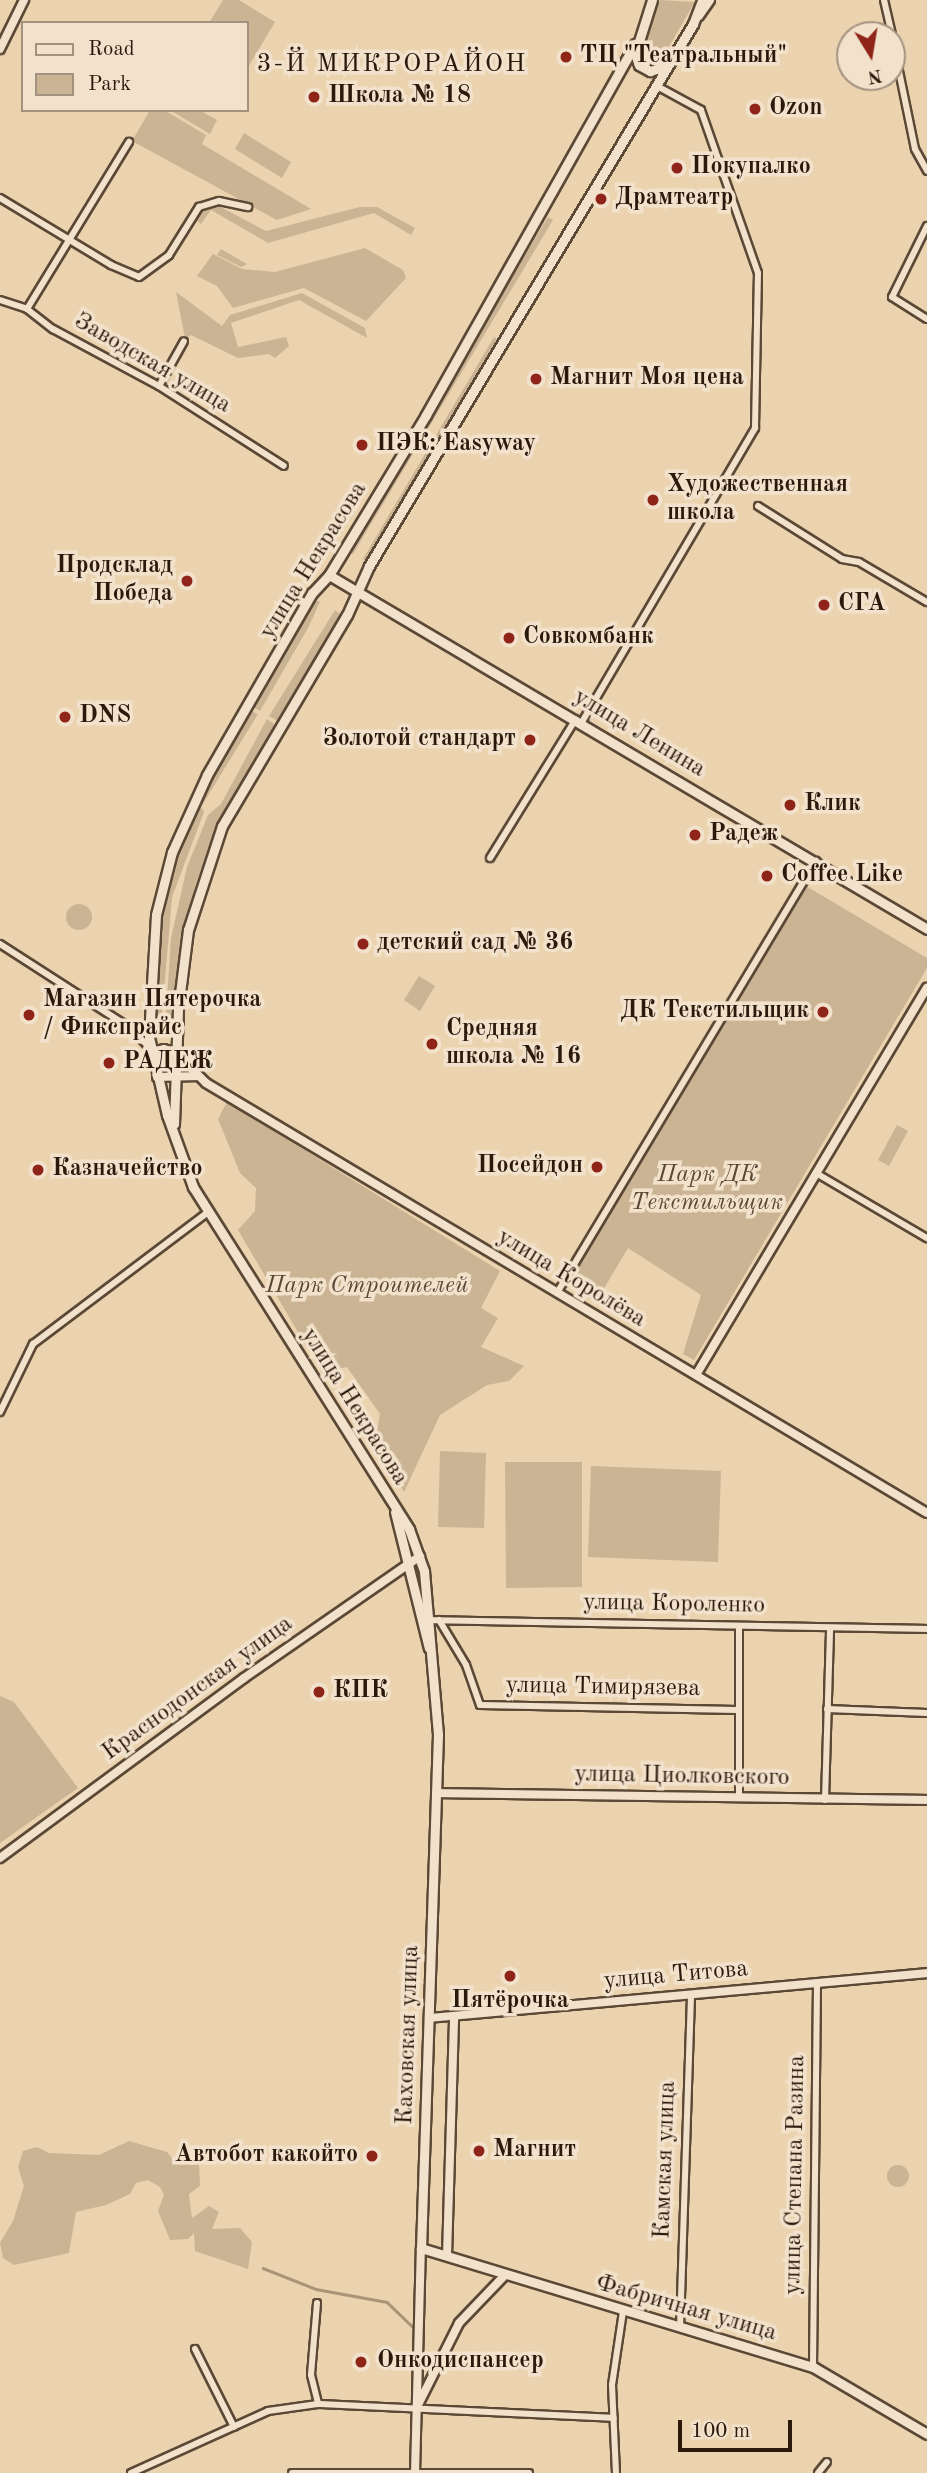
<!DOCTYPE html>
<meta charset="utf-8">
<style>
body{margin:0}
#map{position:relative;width:927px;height:2473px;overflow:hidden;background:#ebd3b0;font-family:"Old Standard TT",serif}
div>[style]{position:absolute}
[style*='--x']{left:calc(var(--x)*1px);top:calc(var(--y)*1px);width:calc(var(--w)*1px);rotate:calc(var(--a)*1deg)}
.green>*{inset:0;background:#cab494}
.round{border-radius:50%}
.stream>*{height:2.5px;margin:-1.25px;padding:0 1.25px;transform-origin:1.25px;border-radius:1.25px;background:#aa9478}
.roads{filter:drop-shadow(2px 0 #5b4835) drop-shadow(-2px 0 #5b4835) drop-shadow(0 2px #5b4835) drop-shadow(0 -2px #5b4835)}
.minor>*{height:6px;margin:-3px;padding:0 3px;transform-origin:3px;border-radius:3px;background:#f2e2cc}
.tertiary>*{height:8px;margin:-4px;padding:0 4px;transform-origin:4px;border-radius:4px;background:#f2e2cc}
.secondary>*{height:9px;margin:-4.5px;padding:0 4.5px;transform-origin:4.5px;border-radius:4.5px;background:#f2e2cc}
.dots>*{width:19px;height:19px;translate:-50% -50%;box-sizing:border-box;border:4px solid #f2e2cc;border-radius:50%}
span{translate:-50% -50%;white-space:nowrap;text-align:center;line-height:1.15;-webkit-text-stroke:7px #f2e2cc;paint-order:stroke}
.poi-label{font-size:24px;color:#2b1a0c;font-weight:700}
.left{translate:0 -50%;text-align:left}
.right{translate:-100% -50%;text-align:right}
.street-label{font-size:24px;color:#2b1a0c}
.park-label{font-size:24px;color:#5b4835;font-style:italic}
.neighbourhood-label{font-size:26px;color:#2b1a0c;letter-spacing:2px}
.legend{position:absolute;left:21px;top:21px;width:228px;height:91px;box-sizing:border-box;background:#f2e2cc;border:2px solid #a2927f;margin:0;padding:9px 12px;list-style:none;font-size:21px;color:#2b1a0c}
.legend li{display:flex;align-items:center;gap:14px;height:35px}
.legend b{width:35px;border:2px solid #a2927f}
.north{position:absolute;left:836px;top:21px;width:70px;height:70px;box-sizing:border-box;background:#f2e2cc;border:2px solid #a2927f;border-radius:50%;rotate:169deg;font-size:19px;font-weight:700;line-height:28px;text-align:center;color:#2b1a0c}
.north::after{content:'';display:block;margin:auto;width:24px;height:32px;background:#8f2418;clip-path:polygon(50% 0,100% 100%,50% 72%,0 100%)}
.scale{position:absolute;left:678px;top:2420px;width:114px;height:32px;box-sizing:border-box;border:4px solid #2b1a0c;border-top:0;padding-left:9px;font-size:21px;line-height:24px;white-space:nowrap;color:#2b1a0c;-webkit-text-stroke:5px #f2e2cc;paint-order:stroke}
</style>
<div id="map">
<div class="green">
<i style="clip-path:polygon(223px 0,239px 0,275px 22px,247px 69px,247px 23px,209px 23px)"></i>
<i style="clip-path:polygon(660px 0,695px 2px,661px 60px,651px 64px,641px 52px)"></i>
<i style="clip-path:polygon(150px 110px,164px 110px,206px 135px,202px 144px,311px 209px,277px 220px,132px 141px)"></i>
<i style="clip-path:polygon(199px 110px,217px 120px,210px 134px,173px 112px)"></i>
<i style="clip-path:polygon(244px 133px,291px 162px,282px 178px,235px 149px)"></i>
<i style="clip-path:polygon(215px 204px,266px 231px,360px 207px,377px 207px,415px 228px,411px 235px,374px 213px,268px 243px,211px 210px,201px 224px,197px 221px,206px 207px)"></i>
<i style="clip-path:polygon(548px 217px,553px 220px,353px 554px,349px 552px)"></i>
<i style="clip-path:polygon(365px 248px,403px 270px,406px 278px,366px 321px,304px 288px,233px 308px,217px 286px,197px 276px,213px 254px,242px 269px,275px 272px)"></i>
<i style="clip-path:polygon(221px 249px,247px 264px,241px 267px,217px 255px)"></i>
<i style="clip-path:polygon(176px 292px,222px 326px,230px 315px,302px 293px,365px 328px,367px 338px,299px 300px,231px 323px,238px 347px,286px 337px,289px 346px,275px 358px,269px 354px,238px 358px,191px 335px,185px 338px)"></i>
<i style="clip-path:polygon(494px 337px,498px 340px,367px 562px,363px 559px)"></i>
<i style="clip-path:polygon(313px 599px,320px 602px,308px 628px,260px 711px,251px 706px)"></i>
<i style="clip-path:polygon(335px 610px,341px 615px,279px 722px,269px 716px)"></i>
<i style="clip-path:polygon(249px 710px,258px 714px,201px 807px,204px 812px,172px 897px,161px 1027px,154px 1027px,158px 944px,171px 877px,200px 797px)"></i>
<i style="clip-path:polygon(267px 719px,277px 726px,219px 824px,196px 883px,180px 951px,175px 1027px,165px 1027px,171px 938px,187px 867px,208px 815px,221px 804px)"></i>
<i style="clip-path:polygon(801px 883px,927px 958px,927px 968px,694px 1360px,683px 1354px,701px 1295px,628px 1248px,596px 1302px,563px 1282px)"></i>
<i class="round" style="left:66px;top:904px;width:26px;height:26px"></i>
<i style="clip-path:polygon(419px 976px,435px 986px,420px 1011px,404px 1000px)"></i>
<i style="clip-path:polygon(227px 1102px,500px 1271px,481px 1308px,498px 1318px,481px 1347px,524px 1366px,509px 1381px,487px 1385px,440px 1415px,404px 1492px,375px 1443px,380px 1414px,347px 1367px,322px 1373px,238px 1230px,255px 1211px,256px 1188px,240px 1173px,218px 1119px)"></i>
<i style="clip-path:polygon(897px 1125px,908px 1131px,889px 1166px,878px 1160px)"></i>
<i style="clip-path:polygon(440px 1451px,486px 1453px,484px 1528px,438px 1527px)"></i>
<i style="clip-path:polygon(505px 1462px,582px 1462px,582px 1587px,506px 1588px)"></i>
<i style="clip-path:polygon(591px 1466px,721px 1471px,718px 1562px,588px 1557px)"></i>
<i style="clip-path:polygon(0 1696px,14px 1702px,78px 1788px,0 1843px)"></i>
<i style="clip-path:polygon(129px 2141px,167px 2152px,175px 2162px,199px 2164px,200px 2186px,189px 2194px,192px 2218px,209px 2206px,219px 2212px,212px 2229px,240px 2228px,252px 2242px,248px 2269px,195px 2251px,194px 2233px,188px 2239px,170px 2240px,158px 2211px,164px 2195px,160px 2187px,148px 2180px,136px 2183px,130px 2194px,106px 2205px,76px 2212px,69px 2253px,14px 2265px,3px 2258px,0 2243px,13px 2221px,24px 2186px,18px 2167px,23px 2151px,37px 2147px,49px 2153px,99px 2155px)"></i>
<i class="round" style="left:887px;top:2165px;width:22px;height:22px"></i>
</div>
<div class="stream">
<i style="--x:263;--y:2268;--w:57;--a:21.6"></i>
<i style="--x:316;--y:2289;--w:72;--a:10.4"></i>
<i style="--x:387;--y:2302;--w:36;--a:44"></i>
</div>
<div class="roads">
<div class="minor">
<i style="--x:884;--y:0;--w:36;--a:77"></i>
<i style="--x:892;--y:37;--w:114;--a:78.4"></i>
<i style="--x:915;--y:149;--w:25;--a:61"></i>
<i style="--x:0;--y:198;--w:130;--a:31.1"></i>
<i style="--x:111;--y:265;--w:30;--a:23"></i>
<i style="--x:139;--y:277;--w:37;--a:-36"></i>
<i style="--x:169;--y:255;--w:57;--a:-58"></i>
<i style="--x:199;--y:207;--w:21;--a:-17"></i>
<i style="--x:219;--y:201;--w:30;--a:12"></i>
<i style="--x:927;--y:226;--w:79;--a:116.2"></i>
<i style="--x:892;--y:297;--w:41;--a:32.2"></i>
<i style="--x:0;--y:300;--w:28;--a:18"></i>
<i style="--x:27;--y:309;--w:33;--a:38"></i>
<i style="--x:53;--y:329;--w:120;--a:28.3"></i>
<i style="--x:159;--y:386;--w:148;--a:32.6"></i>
<i style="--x:27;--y:309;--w:196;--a:-58.6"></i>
<i style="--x:159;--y:386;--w:51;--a:-60.9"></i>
<i style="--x:758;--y:506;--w:99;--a:32.2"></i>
<i style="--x:842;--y:559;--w:17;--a:10"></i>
<i style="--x:859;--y:562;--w:79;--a:30.5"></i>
<i style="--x:582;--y:722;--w:341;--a:-59.5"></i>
<i style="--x:755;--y:428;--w:155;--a:-88.9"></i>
<i style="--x:758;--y:273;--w:173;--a:-109.3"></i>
<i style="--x:701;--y:110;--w:52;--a:-151.5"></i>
<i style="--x:490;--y:858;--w:163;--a:-58.3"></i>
<i style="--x:0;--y:944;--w:153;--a:32.8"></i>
<i style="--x:129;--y:1027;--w:30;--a:45"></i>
<i style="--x:816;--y:1173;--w:129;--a:30.4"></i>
<i style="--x:557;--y:1293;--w:504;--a:-59.06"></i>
<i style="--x:0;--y:1412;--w:76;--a:-64.1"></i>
<i style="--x:33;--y:1344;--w:218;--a:-37"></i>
<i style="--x:425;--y:1620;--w:502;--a:1.03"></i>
<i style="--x:439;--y:1620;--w:52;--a:59"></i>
<i style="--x:466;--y:1665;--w:42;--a:70.7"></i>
<i style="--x:480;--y:1705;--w:257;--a:1.1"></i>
<i style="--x:827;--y:1709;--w:100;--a:2.3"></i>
<i style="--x:739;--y:1797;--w:171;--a:-90"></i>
<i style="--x:825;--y:1800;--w:171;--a:-88.3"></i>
<i style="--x:317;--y:2303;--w:72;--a:94.8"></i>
<i style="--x:311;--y:2375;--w:30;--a:76"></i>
<i style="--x:680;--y:2328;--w:334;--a:-88.1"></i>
<i style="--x:195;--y:2349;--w:87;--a:63.4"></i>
<i style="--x:813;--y:2367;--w:384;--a:-89.4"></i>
<i style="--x:131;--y:2473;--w:150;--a:-24.3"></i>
<i style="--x:268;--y:2411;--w:50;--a:-8"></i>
<i style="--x:318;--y:2404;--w:296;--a:2.7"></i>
<i style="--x:292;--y:2473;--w:237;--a:0"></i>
<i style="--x:616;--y:2473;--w:88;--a:-92.6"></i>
<i style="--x:612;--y:2385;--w:75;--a:-81.5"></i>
<i style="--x:818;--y:2473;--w:14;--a:-51"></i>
</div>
<div class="tertiary">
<i style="--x:699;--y:16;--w:19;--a:-55"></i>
<i style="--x:0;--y:49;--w:55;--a:-63.9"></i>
<i style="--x:153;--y:1052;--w:11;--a:-15"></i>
<i style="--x:164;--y:1049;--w:13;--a:18"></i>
<i style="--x:176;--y:1053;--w:42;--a:45"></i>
<i style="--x:206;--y:1083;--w:839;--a:30.81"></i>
<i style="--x:157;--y:1077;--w:41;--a:-1.4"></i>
<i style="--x:696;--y:1375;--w:451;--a:-59.2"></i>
<i style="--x:436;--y:1793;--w:491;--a:0.8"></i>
<i style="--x:0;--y:1858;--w:303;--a:-36.4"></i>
<i style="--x:244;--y:1678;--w:214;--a:-34.7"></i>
<i style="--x:429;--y:2018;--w:500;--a:-5.16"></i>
<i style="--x:447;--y:2256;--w:240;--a:-88.3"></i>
<i style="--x:419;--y:2403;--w:89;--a:-63.4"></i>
<i style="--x:459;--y:2323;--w:66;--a:-46.2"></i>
<i style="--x:415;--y:2473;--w:225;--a:-88.5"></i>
</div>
<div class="secondary">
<i style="--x:652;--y:0;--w:57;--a:107.5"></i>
<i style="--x:635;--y:54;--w:12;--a:70"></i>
<i style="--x:639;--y:65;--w:13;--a:29"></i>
<i style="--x:650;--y:71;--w:17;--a:-17"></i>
<i style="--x:635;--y:44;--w:426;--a:119.4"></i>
<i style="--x:426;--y:415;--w:187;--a:121.2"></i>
<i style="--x:329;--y:575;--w:25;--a:133"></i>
<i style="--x:312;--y:593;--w:210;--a:120"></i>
<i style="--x:207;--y:775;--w:85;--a:114.4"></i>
<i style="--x:172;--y:852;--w:65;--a:104.3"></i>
<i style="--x:156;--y:915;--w:122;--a:93.3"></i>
<i style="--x:149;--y:1037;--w:80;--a:77"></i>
<i style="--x:167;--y:1115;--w:77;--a:70.1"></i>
<i style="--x:193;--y:1187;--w:404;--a:57.7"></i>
<i style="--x:409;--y:1529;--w:45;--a:70.3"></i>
<i style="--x:424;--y:1571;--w:164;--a:85.1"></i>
<i style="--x:438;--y:1734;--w:514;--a:91.89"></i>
<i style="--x:421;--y:2248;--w:410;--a:16.9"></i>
<i style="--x:813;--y:2367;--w:132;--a:30.4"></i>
<i style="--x:329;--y:575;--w:695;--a:30.62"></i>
<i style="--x:174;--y:1124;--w:115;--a:-88"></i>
<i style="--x:178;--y:1009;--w:80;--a:-82.8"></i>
<i style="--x:188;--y:930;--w:109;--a:-71.9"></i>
<i style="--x:222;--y:826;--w:245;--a:-59.4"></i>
<i style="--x:347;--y:615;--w:54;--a:-65.8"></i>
<i style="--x:369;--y:566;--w:631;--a:-59.13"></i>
<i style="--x:693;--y:24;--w:26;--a:-69"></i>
<i style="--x:395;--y:1512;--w:140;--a:76"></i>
</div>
</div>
<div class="dots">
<i style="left:566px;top:57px;background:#8f2418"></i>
<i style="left:314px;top:97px;background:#8f2418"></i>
<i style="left:755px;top:109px;background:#8f2418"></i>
<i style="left:677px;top:168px;background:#8f2418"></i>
<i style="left:601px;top:199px;background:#8f2418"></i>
<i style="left:536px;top:379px;background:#8f2418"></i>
<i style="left:362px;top:445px;background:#8f2418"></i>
<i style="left:653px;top:500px;background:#8f2418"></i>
<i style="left:187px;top:581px;background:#8f2418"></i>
<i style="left:824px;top:605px;background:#8f2418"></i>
<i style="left:509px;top:638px;background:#8f2418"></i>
<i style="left:65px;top:717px;background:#8f2418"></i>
<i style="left:530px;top:740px;background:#8f2418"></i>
<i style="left:790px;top:805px;background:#8f2418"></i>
<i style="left:695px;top:835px;background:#8f2418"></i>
<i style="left:767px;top:876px;background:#8f2418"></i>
<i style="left:363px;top:944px;background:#8f2418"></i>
<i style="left:823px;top:1012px;background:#8f2418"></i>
<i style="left:29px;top:1015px;background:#8f2418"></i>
<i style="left:432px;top:1044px;background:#8f2418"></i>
<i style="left:109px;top:1063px;background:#8f2418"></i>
<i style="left:597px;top:1167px;background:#8f2418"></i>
<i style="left:38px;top:1170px;background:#8f2418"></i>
<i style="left:319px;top:1692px;background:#8f2418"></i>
<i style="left:510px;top:1976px;background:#8f2418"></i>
<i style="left:479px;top:2151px;background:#8f2418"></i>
<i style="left:372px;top:2156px;background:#8f2418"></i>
<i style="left:361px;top:2362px;background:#8f2418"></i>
</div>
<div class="poi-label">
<span class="left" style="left:580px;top:57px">ТЦ "Театральный"</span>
<span class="left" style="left:328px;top:97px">Школа № 18</span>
<span class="left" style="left:769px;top:109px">Ozon</span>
<span class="left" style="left:691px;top:168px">Покупалко</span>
<span class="left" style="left:615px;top:199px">Драмтеатр</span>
<span class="left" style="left:550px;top:379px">Магнит Моя цена</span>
<span class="left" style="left:376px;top:445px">ПЭК: Easyway</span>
<span class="left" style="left:667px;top:500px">Художественная<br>школа</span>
<span class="right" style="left:173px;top:581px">Продсклад<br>Победа</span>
<span class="left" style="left:838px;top:605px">СГА</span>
<span class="left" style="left:523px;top:638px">Совкомбанк</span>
<span class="left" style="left:79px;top:717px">DNS</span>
<span class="right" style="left:516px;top:740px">Золотой стандарт</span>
<span class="left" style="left:804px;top:805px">Клик</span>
<span class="left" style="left:709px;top:835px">Радеж</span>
<span class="left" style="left:781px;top:876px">Coffee Like</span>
<span class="left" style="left:377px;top:944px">детский сад № 36</span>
<span class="left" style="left:43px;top:1015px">Магазин Пятерочка<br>/ Фикспрайс</span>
<span class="right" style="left:809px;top:1012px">ДК Текстильщик</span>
<span class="left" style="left:446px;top:1044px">Средняя<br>школа № 16</span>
<span class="left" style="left:123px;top:1063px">РАДЕЖ</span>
<span class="right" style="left:583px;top:1167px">Посейдон</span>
<span class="left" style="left:52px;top:1170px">Казначейство</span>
<span class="left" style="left:333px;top:1692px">КПК</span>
<span style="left:510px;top:2002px">Пятёрочка</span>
<span class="left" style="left:493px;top:2151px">Магнит</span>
<span class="right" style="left:358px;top:2156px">Автобот какойто</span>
<span class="left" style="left:377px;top:2362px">Онкодиспансер</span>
</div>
<div class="street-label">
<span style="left:152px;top:364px;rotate:30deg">Заводская улица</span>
<span style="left:314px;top:561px;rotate:-58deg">улица Некрасова</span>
<span style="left:639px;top:734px;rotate:31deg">улица Ленина</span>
<span style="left:571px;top:1279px;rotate:31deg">улица Королёва</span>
<span style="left:354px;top:1407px;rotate:58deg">улица Некрасова</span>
<span style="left:674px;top:1605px;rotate:1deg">улица Короленко</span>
<span style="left:603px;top:1688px;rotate:1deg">улица Тимирязева</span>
<span style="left:198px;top:1689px;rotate:-36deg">Краснодонская улица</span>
<span style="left:682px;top:1777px;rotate:1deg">улица Циолковского</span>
<span style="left:676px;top:1976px;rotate:-5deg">улица Титова</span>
<span style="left:409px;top:2035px;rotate:-88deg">Каховская улица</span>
<span style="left:666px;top:2160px;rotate:-88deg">Камская улица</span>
<span style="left:796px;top:2175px;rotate:-89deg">улица Степана Разина</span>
<span style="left:686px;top:2309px;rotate:16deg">Фабричная улица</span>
</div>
<div class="park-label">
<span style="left:707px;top:1190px">Парк ДК<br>Текстильщик</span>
<span style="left:367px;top:1287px">Парк Строителей</span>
</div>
<div class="neighbourhood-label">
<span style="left:392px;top:65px">3-Й МИКРОРАЙОН</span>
</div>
<ul class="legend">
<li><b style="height:9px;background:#f2e2cc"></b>Road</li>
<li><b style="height:19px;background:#cab494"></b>Park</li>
</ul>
<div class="north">N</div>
<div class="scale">100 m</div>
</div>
